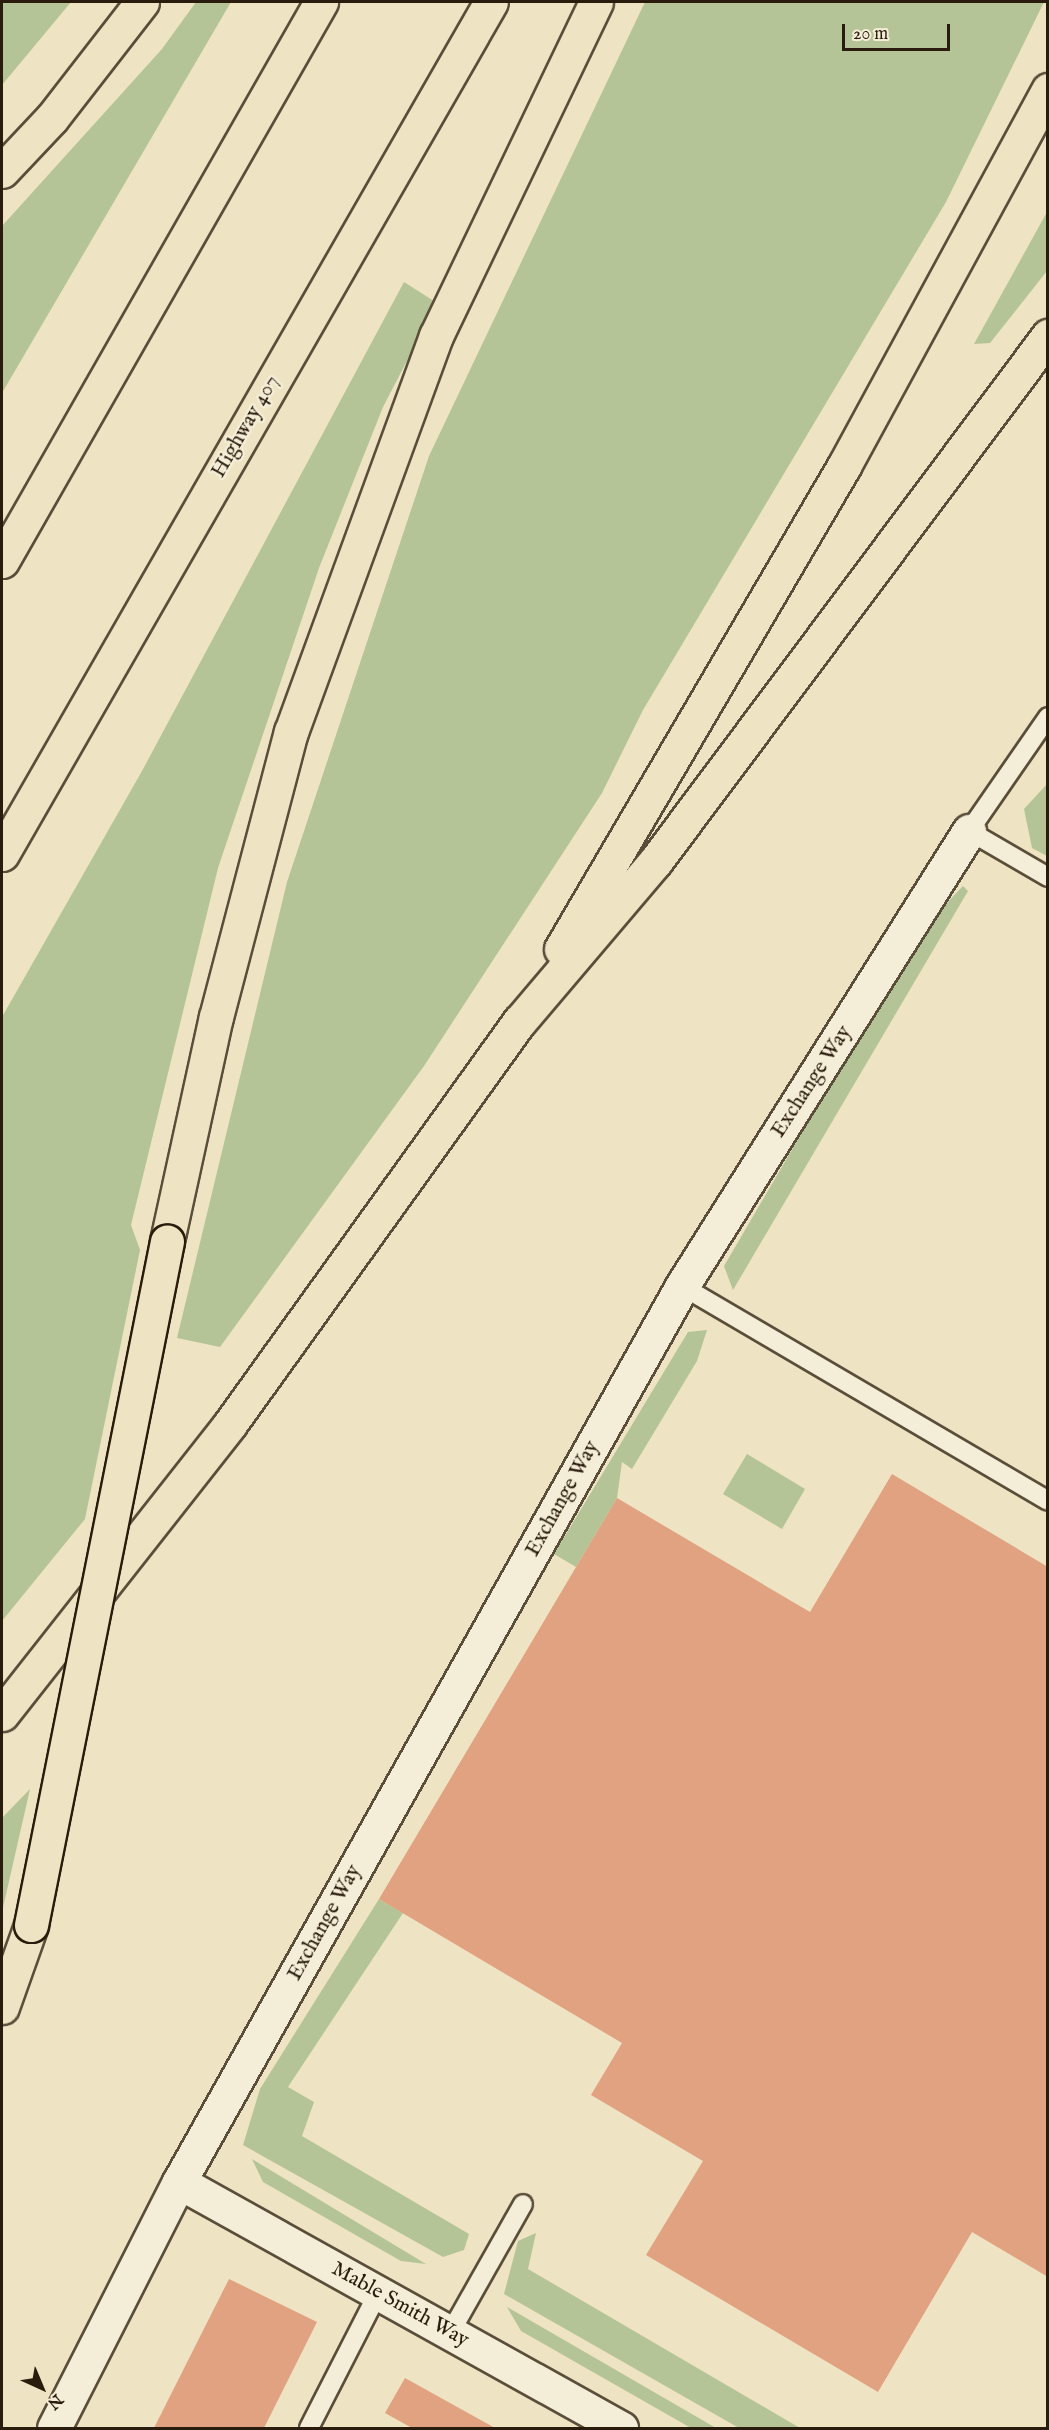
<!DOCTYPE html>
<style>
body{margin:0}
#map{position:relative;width:1049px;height:2430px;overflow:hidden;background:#eee3c2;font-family:"IM FELL English",serif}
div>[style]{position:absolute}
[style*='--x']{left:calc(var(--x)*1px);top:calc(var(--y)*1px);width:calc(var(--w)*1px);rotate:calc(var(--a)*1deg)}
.green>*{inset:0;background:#b5c496}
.building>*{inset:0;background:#e0a280}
.roads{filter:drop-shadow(2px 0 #5a4e3a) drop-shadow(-2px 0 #5a4e3a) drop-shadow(0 2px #5a4e3a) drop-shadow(0 -2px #5a4e3a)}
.service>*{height:18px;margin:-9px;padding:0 9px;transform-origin:9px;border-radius:9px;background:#f4edd7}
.minor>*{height:33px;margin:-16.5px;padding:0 16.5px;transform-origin:16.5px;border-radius:16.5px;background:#f4edd7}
.motorway>*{height:33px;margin:-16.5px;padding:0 16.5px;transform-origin:16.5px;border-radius:16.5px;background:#eee3c2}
.bridges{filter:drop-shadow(2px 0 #291c0c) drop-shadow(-2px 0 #291c0c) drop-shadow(0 2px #291c0c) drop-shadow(0 -2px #291c0c)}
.motorway-bridge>*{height:33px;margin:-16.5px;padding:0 16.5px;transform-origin:16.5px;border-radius:16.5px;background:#eee3c2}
span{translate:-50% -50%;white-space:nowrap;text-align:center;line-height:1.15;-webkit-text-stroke:5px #f4edd7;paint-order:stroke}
.street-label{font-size:21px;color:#291c0c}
.frame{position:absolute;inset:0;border:3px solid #291c0c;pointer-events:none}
.north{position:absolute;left:12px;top:2358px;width:60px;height:60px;-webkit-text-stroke:4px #f4edd7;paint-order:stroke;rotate:136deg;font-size:16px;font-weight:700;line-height:24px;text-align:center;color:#291c0c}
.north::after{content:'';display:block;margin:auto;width:21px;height:27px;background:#291c0c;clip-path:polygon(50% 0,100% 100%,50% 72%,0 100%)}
.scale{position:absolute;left:842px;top:24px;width:108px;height:27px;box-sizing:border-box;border:3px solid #291c0c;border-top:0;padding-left:8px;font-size:18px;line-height:21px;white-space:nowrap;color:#291c0c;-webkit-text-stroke:4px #f4edd7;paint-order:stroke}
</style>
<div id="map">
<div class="green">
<i style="clip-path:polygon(2px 2px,71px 2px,2px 85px)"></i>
<i style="clip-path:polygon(196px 2px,231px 2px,2px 393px,2px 226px,162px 49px)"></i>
<i style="clip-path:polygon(645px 2px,1044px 2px,946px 202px,643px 710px,602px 793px,424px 1066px,220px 1347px,177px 1338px,287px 882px,429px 456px)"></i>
<i style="clip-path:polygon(1047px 212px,1047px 271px,990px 343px,974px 344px)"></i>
<i style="clip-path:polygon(404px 282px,437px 303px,383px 407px,319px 568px,218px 868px,131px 1225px,140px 1250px,85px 1519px,2px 1621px,2px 1017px,142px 771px)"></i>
<i style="clip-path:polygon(1047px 784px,1047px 856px,1032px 848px,1024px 809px)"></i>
<i style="clip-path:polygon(963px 886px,968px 891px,733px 1290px,724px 1266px,919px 932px)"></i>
<i style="clip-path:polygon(707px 1330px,697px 1361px,632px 1469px,622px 1462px,617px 1498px,576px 1567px,554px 1554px,688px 1332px)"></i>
<i style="clip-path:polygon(747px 1454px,805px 1489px,782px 1529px,723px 1494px)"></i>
<i style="clip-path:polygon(30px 1789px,2px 1912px,2px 1818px)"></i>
<i style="clip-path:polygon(379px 1899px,403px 1913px,288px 2087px,314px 2102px,302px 2136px,469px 2234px,464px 2250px,443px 2257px,243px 2145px,260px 2089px)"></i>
<i style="clip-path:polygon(252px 2159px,426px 2264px,401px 2261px,263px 2182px)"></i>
<i style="clip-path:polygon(536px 2233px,528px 2269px,800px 2428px,739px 2428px,504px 2294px,518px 2241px)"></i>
<i style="clip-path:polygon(507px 2307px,716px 2428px,691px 2428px,521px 2331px)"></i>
</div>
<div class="building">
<i style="clip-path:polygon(892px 1474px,1048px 1567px,1048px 2277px,972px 2232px,878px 2392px,646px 2255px,703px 2161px,591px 2095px,622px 2043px,379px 1899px,617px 1498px,810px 1612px)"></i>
<i style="clip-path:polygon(229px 2279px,317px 2322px,264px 2428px,154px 2428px)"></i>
<i style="clip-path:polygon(405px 2378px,495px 2428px,412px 2428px,385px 2413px)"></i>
</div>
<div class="roads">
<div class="service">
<i style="--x:1048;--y:717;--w:139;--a:124.7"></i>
<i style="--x:969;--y:831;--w:91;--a:30.2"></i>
<i style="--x:682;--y:1286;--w:424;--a:30.4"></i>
<i style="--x:450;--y:2333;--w:148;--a:-60.5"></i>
<i style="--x:309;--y:2428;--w:152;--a:-62.9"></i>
</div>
<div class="minor">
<i style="--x:179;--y:2182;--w:506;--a:29.1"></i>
<i style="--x:54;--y:2428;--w:276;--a:-63.1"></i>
<i style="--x:179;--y:2182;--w:1028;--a:-60.69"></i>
<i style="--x:682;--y:1286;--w:538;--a:-57.76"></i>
</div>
<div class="motorway">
<i style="--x:2;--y:171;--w:73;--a:-46.7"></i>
<i style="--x:52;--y:118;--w:147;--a:-52.2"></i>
<i style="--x:2;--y:561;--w:644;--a:-60.29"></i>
<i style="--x:2;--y:854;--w:982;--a:-60.15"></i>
<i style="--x:561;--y:949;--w:560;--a:-59.63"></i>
<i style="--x:844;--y:466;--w:428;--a:-61.5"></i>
<i style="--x:167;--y:1241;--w:229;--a:-77.7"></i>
<i style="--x:216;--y:1017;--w:295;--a:-75.3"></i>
<i style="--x:291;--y:732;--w:422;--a:-69.9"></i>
<i style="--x:436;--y:336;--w:370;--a:-64.4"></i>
<i style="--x:2;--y:1714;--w:369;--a:-51.8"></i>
<i style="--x:230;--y:1424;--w:496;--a:-54.3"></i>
<i style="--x:520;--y:1021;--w:209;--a:-49.7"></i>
<i style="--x:655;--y:862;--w:657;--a:-53.23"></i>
<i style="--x:2;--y:2007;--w:87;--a:-70.5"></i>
</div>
</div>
<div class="bridges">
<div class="motorway-bridge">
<i style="--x:31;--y:1925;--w:697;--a:-78.75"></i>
</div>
</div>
<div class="street-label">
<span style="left:246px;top:427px;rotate:-60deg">Highway 407</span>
<span style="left:812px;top:1082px;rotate:-57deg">Exchange Way</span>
<span style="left:563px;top:1499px;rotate:-61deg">Exchange Way</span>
<span style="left:325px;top:1923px;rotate:-61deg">Exchange Way</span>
<span style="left:400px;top:2305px;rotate:29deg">Mable Smith Way</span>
</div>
<div class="frame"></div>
<div class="north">N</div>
<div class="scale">20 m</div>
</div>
